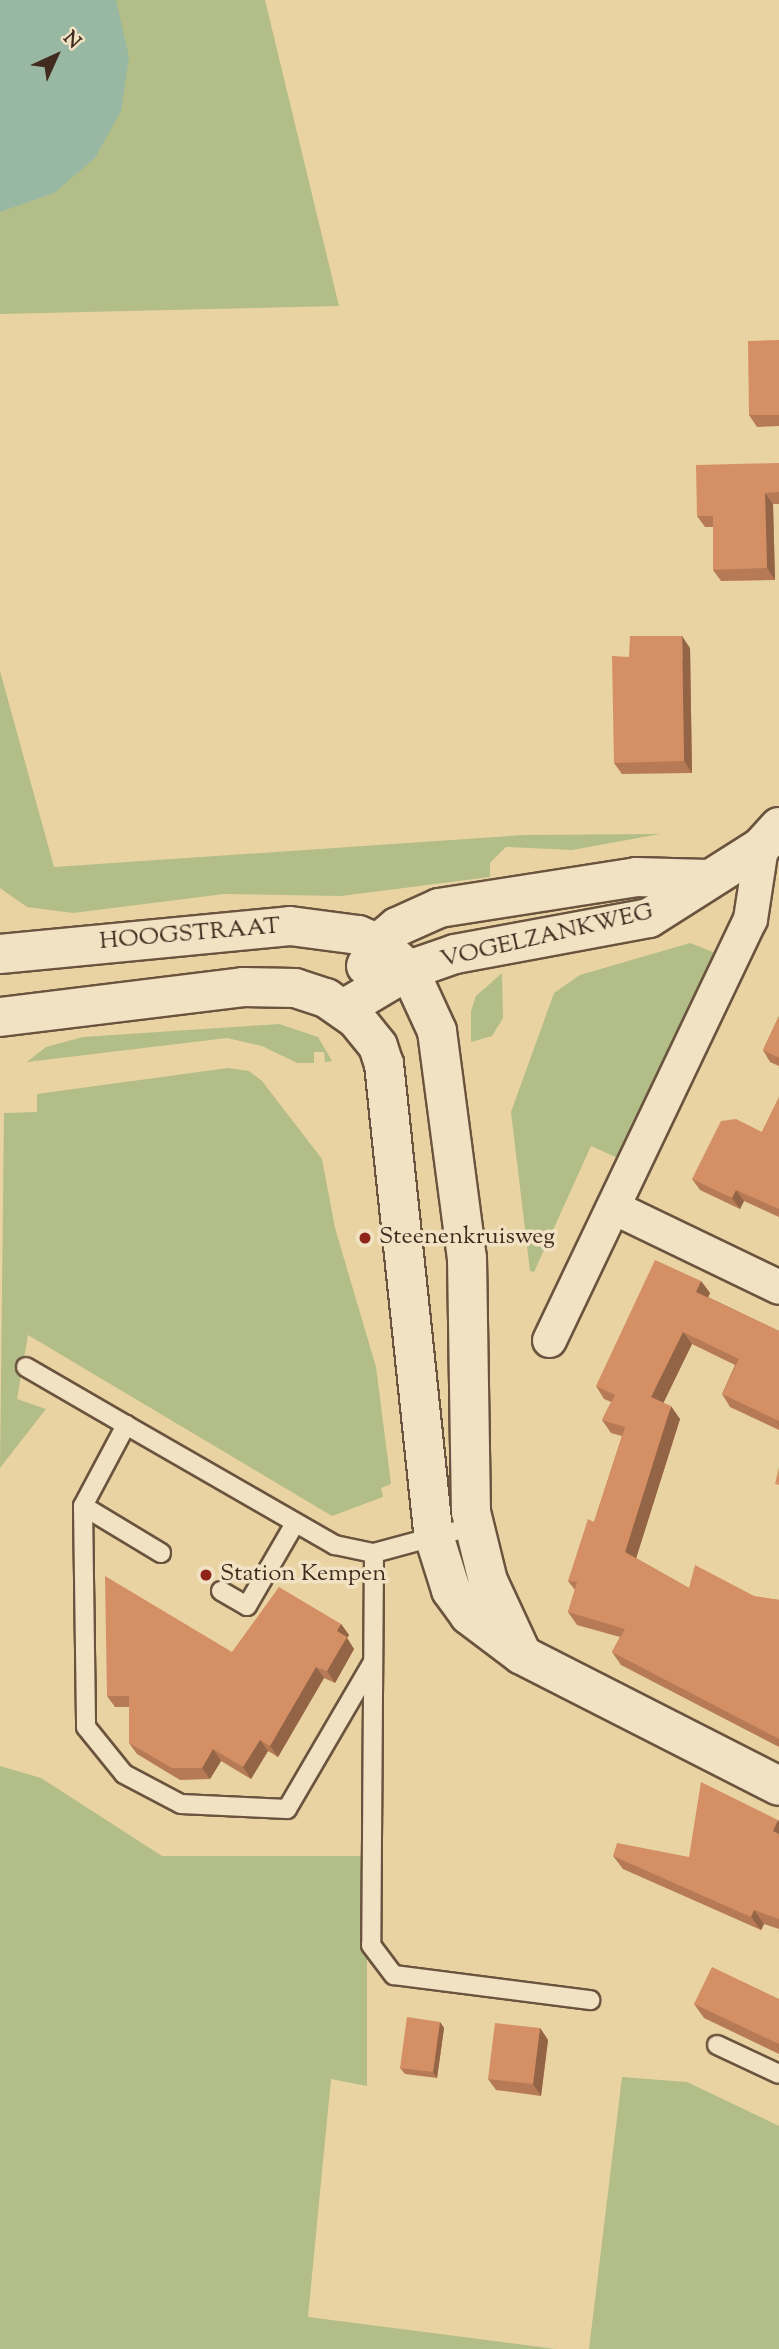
<!DOCTYPE html>
<style>
body{margin:0}
#map{position:relative;width:779px;height:2349px;overflow:hidden;background:#ead3a2;font-family:"Sorts Mill Goudy",serif}
div>[style]{position:absolute}
[style*='--x']{left:calc(var(--x)*1px);top:calc(var(--y)*1px);width:calc(var(--w)*1px);rotate:calc(var(--a)*1deg)}
.green>*{inset:0;background:#b2bd88}
.water>*{inset:0;background:#98b8a4}
.roads{filter:drop-shadow(2px 0 #6b543f) drop-shadow(-2px 0 #6b543f) drop-shadow(0 2px #6b543f) drop-shadow(0 -2px #6b543f)}
.lane>*{height:18px;margin:-9px;padding:0 9px;transform-origin:9px;border-radius:9px;background:#f1e2c3}
.street>*{height:33px;margin:-16.5px;padding:0 16.5px;transform-origin:16.5px;border-radius:16.5px;background:#f1e2c3}
.secondary>*{height:38px;margin:-19px;padding:0 19px;transform-origin:19px;border-radius:19px;background:#f1e2c3}
.wall>*{inset:0;background:#b67b56}
.shaded-wall>*{inset:0;background:#946446}
.building>*{inset:0;background:#d48f64}
.dots>*{width:19px;height:19px;translate:-50% -50%;box-sizing:border-box;border:4px solid #f1e2c3;border-radius:50%}
span{translate:-50% -50%;white-space:nowrap;text-align:center;line-height:1.15;-webkit-text-stroke:7px #f1e2c3;paint-order:stroke}
.street-label{font-size:24px;color:#412a1e}
.poi-label{font-size:24px;color:#412a1e}
.left{translate:0 -50%;text-align:left}
.north{position:absolute;left:21px;top:21px;width:70px;height:70px;-webkit-text-stroke:5px #f1e2c3;paint-order:stroke;rotate:45deg;font-size:19px;font-weight:700;line-height:28px;text-align:center;color:#412a1e}
.north::after{content:'';display:block;margin:auto;width:24px;height:32px;background:#412a1e;clip-path:polygon(50% 0,100% 100%,50% 72%,0 100%)}
</style>
<div id="map">
<div class="green">
<i style="clip-path:polygon(0 0,265px 0,339px 306px,0 314px)"></i>
<i style="clip-path:polygon(0 671px,54px 867px,524px 835px,660px 834px,572px 850px,506px 847px,490px 863px,490px 877px,341px 896px,224px 894px,73px 913px,27px 907px,0 888px)"></i>
<i style="clip-path:polygon(690px 943px,718px 954px,620px 1159px,591px 1146px,534px 1272px,530px 1271px,511px 1112px,554px 993px,580px 975px)"></i>
<i style="clip-path:polygon(502px 973px,503px 1018px,492px 1036px,471px 1042px,471px 1011px,476px 996px)"></i>
<i style="clip-path:polygon(279px 1024px,318px 1037px,332px 1061px,325px 1062px,324px 1052px,314px 1052px,314px 1063px,297px 1063px,262px 1046px,227px 1038px,27px 1062px,46px 1047px,83px 1037px)"></i>
<i style="clip-path:polygon(228px 1068px,249px 1071px,262px 1081px,322px 1159px,335px 1228px,376px 1367px,391px 1484px,381px 1488px,383px 1497px,332px 1516px,28px 1335px,17px 1399px,46px 1409px,0 1468px,4px 1113px,37px 1112px,37px 1094px)"></i>
<i style="clip-path:polygon(0 1766px,41px 1778px,162px 1856px,367px 1856px,367px 2086px,331px 2079px,308px 2317px,556px 2349px,0 2349px)"></i>
<i style="clip-path:polygon(622px 2077px,687px 2082px,779px 2126px,779px 2349px,589px 2349px)"></i>
</div>
<div class="water">
<i style="clip-path:polygon(0 0,116px 0,129px 57px,121px 111px,95px 158px,54px 193px,0 212px)"></i>
</div>
<div class="roads">
<div class="lane">
<i style="--x:26;--y:1367;--w:116;--a:30.1"></i>
<i style="--x:83;--y:1506;--w:221;--a:89.2"></i>
<i style="--x:86;--y:1727;--w:60;--a:51"></i>
<i style="--x:124;--y:1774;--w:64;--a:27.8"></i>
<i style="--x:181;--y:1804;--w:106;--a:2.7"></i>
<i style="--x:287;--y:1809;--w:170;--a:-59.7"></i>
<i style="--x:161;--y:1553;--w:91;--a:-148.9"></i>
<i style="--x:83;--y:1506;--w:92;--a:-62"></i>
<i style="--x:126;--y:1425;--w:241;--a:29.9"></i>
<i style="--x:335;--y:1545;--w:40;--a:12"></i>
<i style="--x:374;--y:1553;--w:104;--a:-15.1"></i>
<i style="--x:374;--y:1553;--w:392;--a:90.4"></i>
<i style="--x:371;--y:1945;--w:38;--a:53"></i>
<i style="--x:394;--y:1975;--w:198;--a:7.3"></i>
<i style="--x:221;--y:1591;--w:30;--a:30"></i>
<i style="--x:247;--y:1606;--w:94;--a:-59.9"></i>
<i style="--x:717;--y:2045;--w:68;--a:25.1"></i>
</div>
<div class="street">
<i style="--x:613;--y:1207;--w:184;--a:25.7"></i>
<i style="--x:549;--y:1340;--w:467;--a:-64.5"></i>
<i style="--x:750;--y:919;--w:73;--a:-81.3"></i>
</div>
<div class="secondary">
<i style="--x:0;--y:954;--w:291;--a:-5.5"></i>
<i style="--x:290;--y:926;--w:69;--a:7.5"></i>
<i style="--x:358;--y:935;--w:22;--a:22"></i>
<i style="--x:378;--y:943;--w:41;--a:41.1"></i>
<i style="--x:409;--y:970;--w:67;--a:65.3"></i>
<i style="--x:437;--y:1031;--w:229;--a:82.5"></i>
<i style="--x:467;--y:1258;--w:254;--a:89.1"></i>
<i style="--x:471;--y:1512;--w:71;--a:76.2"></i>
<i style="--x:488;--y:1581;--w:76;--a:65.1"></i>
<i style="--x:366;--y:966;--w:26;--a:-62"></i>
<i style="--x:378;--y:943;--w:25;--a:-40"></i>
<i style="--x:397;--y:927;--w:46;--a:-24.3"></i>
<i style="--x:439;--y:908;--w:199;--a:-8.9"></i>
<i style="--x:636;--y:877;--w:72;--a:1.6"></i>
<i style="--x:345;--y:1008;--w:74;--a:-30.7"></i>
<i style="--x:409;--y:970;--w:49;--a:-19.2"></i>
<i style="--x:455;--y:954;--w:197;--a:-10.5"></i>
<i style="--x:649;--y:918;--w:133;--a:-32.4"></i>
<i style="--x:761;--y:847;--w:27;--a:-48"></i>
<i style="--x:0;--y:1017;--w:245;--a:-7"></i>
<i style="--x:243;--y:987;--w:52;--a:1.1"></i>
<i style="--x:295;--y:988;--w:33;--a:18"></i>
<i style="--x:326;--y:998;--w:38;--a:35"></i>
<i style="--x:357;--y:1020;--w:33;--a:51"></i>
<i style="--x:378;--y:1046;--w:19;--a:72"></i>
<i style="--x:384;--y:1064;--w:475;--a:84"></i>
<i style="--x:434;--y:1536;--w:57;--a:72.5"></i>
<i style="--x:451;--y:1590;--w:31;--a:54"></i>
<i style="--x:469;--y:1615;--w:66;--a:37"></i>
<i style="--x:522;--y:1655;--w:288;--a:27"></i>
</div>
</div>
<div class="wall">
<i style="clip-path:polygon(779px 340px,779px 426px,757px 427px,749px 415px)"></i>
<i style="clip-path:polygon(779px 463px,779px 504px,773px 504px,775px 580px,721px 581px,713px 570px,713px 527px,705px 527px,697px 516px)"></i>
<i style="clip-path:polygon(690px 648px,692px 773px,622px 774px,614px 763px)"></i>
<i style="clip-path:polygon(779px 1016px,779px 1066px,770px 1062px,763px 1050px)"></i>
<i style="clip-path:polygon(779px 1097px,779px 1217px,744px 1201px,740px 1209px,700px 1190px,692px 1179px,762px 1132px)"></i>
<i style="clip-path:polygon(701px 1281px,710px 1293px,708px 1297px,779px 1331px,779px 1430px,730px 1407px,722px 1394px,735px 1365px,692px 1344px,663px 1403px,680px 1419px,636px 1558px,689px 1588px,779px 1600px,779px 1747px,621px 1665px,612px 1652px,620px 1637px,577px 1625px,568px 1612px,575px 1590px,568px 1581px,594px 1522px,622px 1436px,611px 1433px,602px 1420px,611px 1402px,604px 1399px,596px 1386px)"></i>
<i style="clip-path:polygon(341px 1624px,349px 1635px,347px 1638px,354px 1649px,335px 1683px,324px 1678px,278px 1757px,268px 1751px,251px 1779px,221px 1761px,210px 1779px,180px 1780px,137px 1754px,129px 1743px,129px 1707px,115px 1707px,107px 1696px,232px 1652px)"></i>
<i style="clip-path:polygon(779px 1821px,779px 1929px,764px 1924px,761px 1930px,623px 1869px,613px 1856px,689px 1857px)"></i>
<i style="clip-path:polygon(779px 1999px,779px 2054px,704px 2018px,694px 2004px)"></i>
<i style="clip-path:polygon(440px 2022px,444px 2028px,437px 2078px,405px 2074px,400px 2068px)"></i>
<i style="clip-path:polygon(540px 2028px,548px 2040px,541px 2096px,496px 2090px,488px 2079px)"></i>
</div>
<div class="shaded-wall">
<i style="clip-path:polygon(765px 493px,773px 504px,775px 580px,767px 568px)"></i>
<i style="clip-path:polygon(682px 636px,690px 648px,692px 773px,684px 761px)"></i>
<i style="clip-path:polygon(736px 1190px,744px 1201px,740px 1209px,732px 1198px)"></i>
<i style="clip-path:polygon(701px 1281px,710px 1293px,705px 1304px,696px 1292px)"></i>
<i style="clip-path:polygon(683px 1332px,692px 1344px,660px 1410px,651px 1397px)"></i>
<i style="clip-path:polygon(671px 1406px,680px 1419px,634px 1565px,625px 1552px)"></i>
<i style="clip-path:polygon(341px 1624px,349px 1635px,347px 1638px,354px 1649px,335px 1683px,327px 1671px,337px 1631px)"></i>
<i style="clip-path:polygon(316px 1667px,324px 1678px,278px 1757px,270px 1746px)"></i>
<i style="clip-path:polygon(260px 1740px,268px 1751px,251px 1779px,243px 1767px)"></i>
<i style="clip-path:polygon(213px 1749px,221px 1761px,210px 1779px,202px 1768px)"></i>
<i style="clip-path:polygon(778px 1820px,779px 1821px,779px 1840px,773px 1831px)"></i>
<i style="clip-path:polygon(754px 1910px,764px 1924px,761px 1930px,751px 1917px)"></i>
<i style="clip-path:polygon(440px 2022px,444px 2028px,437px 2078px,433px 2072px)"></i>
<i style="clip-path:polygon(540px 2028px,548px 2040px,541px 2096px,533px 2084px)"></i>
</div>
<div class="building">
<i style="clip-path:polygon(779px 340px,779px 415px,749px 415px,748px 341px)"></i>
<i style="clip-path:polygon(779px 463px,779px 492px,765px 493px,767px 568px,713px 570px,713px 516px,697px 516px,696px 465px)"></i>
<i style="clip-path:polygon(630px 636px,682px 636px,684px 761px,614px 763px,612px 656px,629px 657px)"></i>
<i style="clip-path:polygon(779px 1016px,779px 1058px,763px 1050px)"></i>
<i style="clip-path:polygon(779px 1097px,779px 1209px,736px 1190px,732px 1198px,692px 1179px,721px 1121px,736px 1119px,762px 1132px)"></i>
<i style="clip-path:polygon(655px 1260px,701px 1281px,696px 1292px,779px 1331px,779px 1421px,722px 1394px,739px 1359px,683px 1332px,651px 1397px,671px 1406px,625px 1552px,689px 1588px,695px 1565px,754px 1596px,779px 1600px,779px 1739px,612px 1652px,625px 1629px,568px 1612px,577px 1582px,568px 1581px,588px 1519px,594px 1522px,625px 1427px,602px 1420px,615px 1395px,596px 1386px)"></i>
<i style="clip-path:polygon(779px 1467px,779px 1485px,775px 1484px)"></i>
<i style="clip-path:polygon(105px 1576px,232px 1652px,279px 1587px,341px 1624px,337px 1631px,347px 1637px,327px 1671px,316px 1667px,270px 1746px,260px 1740px,243px 1767px,213px 1749px,202px 1768px,172px 1768px,129px 1743px,129px 1696px,107px 1696px)"></i>
<i style="clip-path:polygon(701px 1782px,778px 1820px,773px 1831px,779px 1834px,779px 1919px,754px 1910px,751px 1917px,613px 1856px,617px 1843px,689px 1857px)"></i>
<i style="clip-path:polygon(712px 1967px,779px 1999px,779px 2044px,694px 2004px)"></i>
<i style="clip-path:polygon(407px 2017px,440px 2022px,433px 2072px,400px 2068px)"></i>
<i style="clip-path:polygon(495px 2023px,540px 2028px,533px 2084px,488px 2079px)"></i>
</div>
<div class="dots">
<i style="left:365px;top:1238px;background:#8f2418"></i>
<i style="left:206px;top:1575px;background:#8f2418"></i>
</div>
<div class="street-label">
<span style="left:190px;top:935px;rotate:-5deg">HOOGSTRAAT</span>
<span style="left:547px;top:937px;rotate:-13deg">VOGELZANKWEG</span>
</div>
<div class="poi-label">
<span class="left" style="left:379px;top:1238px">Steenenkruisweg</span>
<span class="left" style="left:220px;top:1575px">Station Kempen</span>
</div>
<div class="north">N</div>
</div>
